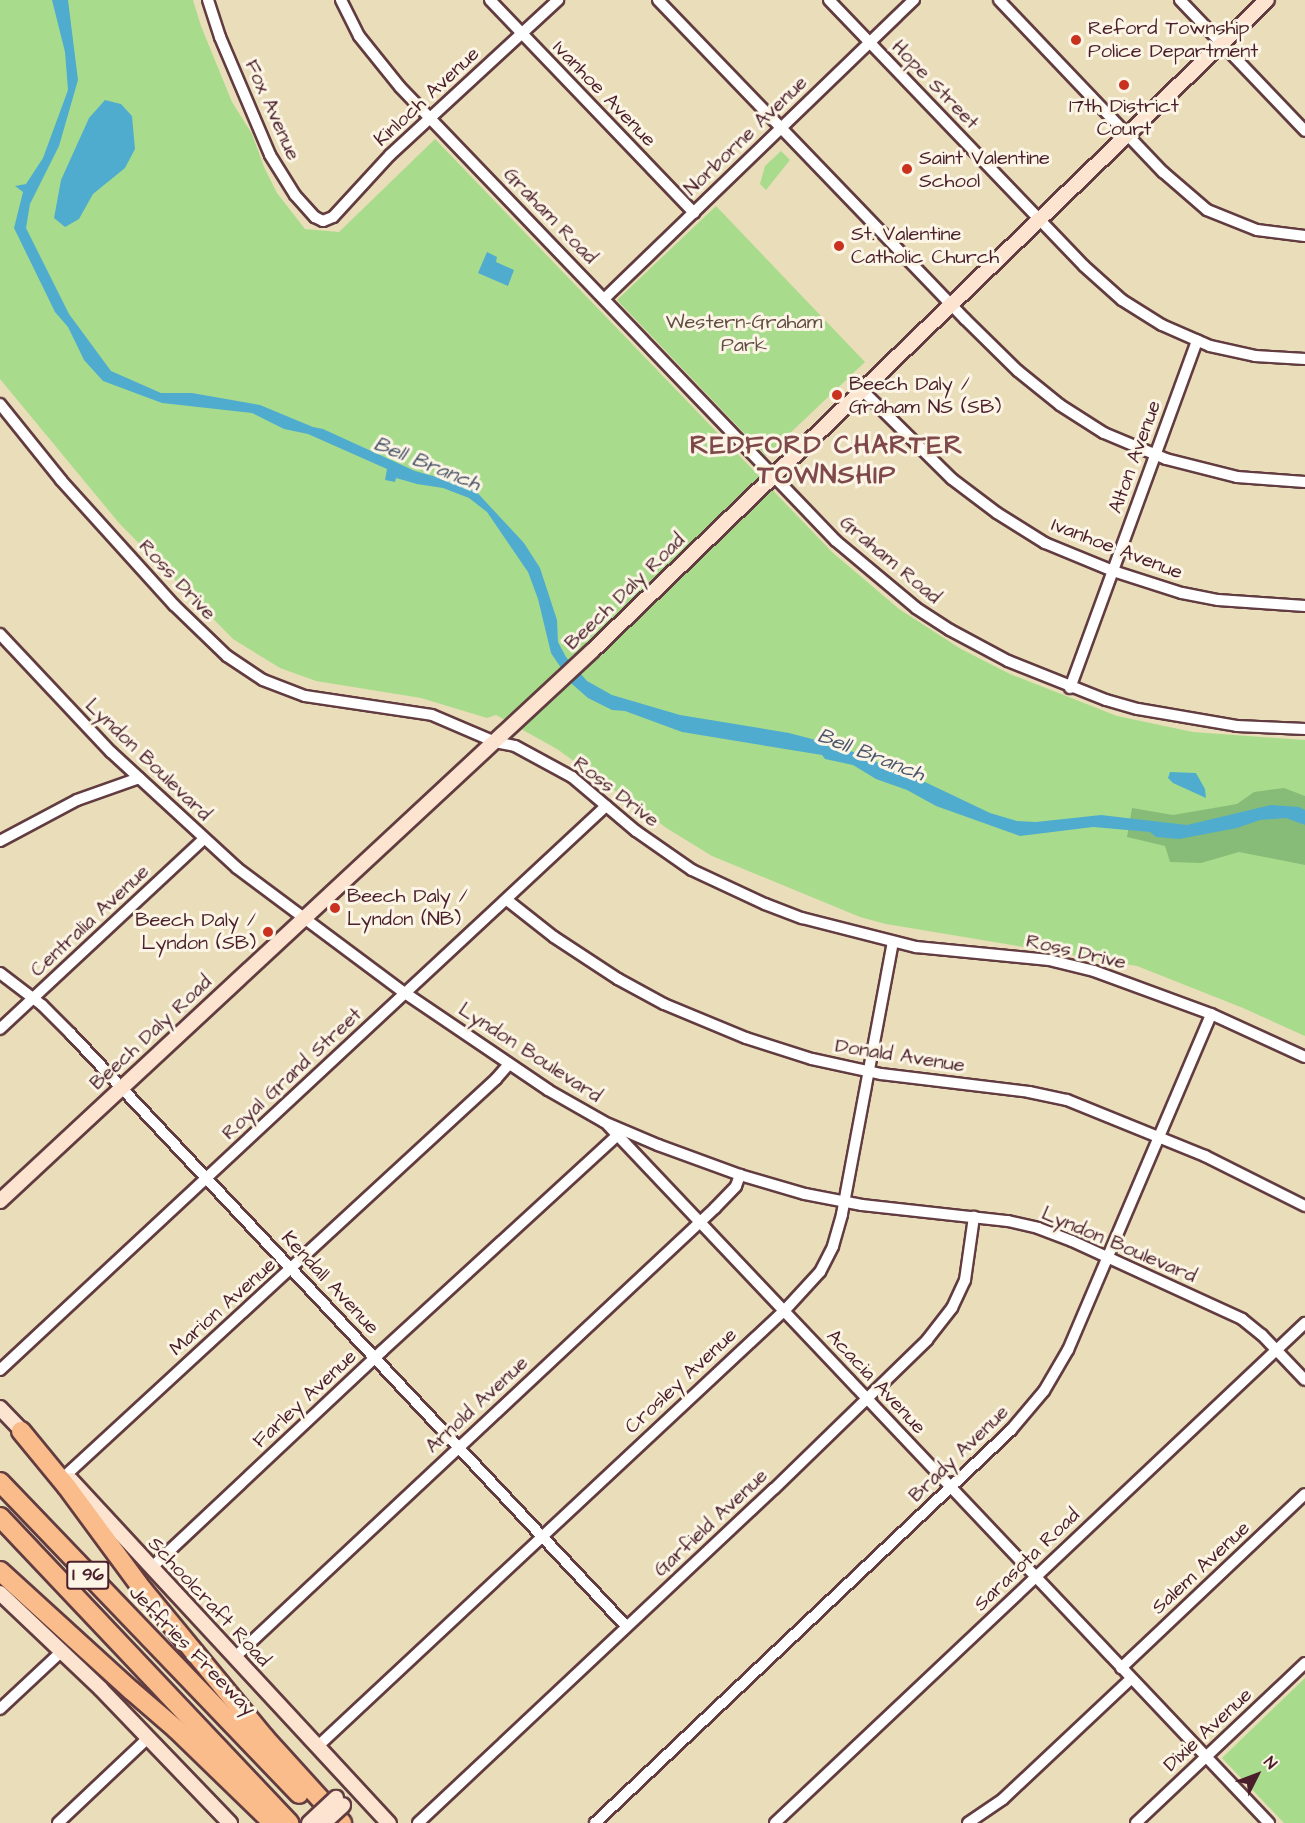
<!DOCTYPE html>
<style>
body{margin:0}
#map{position:relative;width:1305px;height:1823px;overflow:hidden;background:#eaddba;font-family:"Architects Daughter",sans-serif}
div>[style]{position:absolute}
[style*='--x']{left:calc(var(--x)*1px);top:calc(var(--y)*1px);width:calc(var(--w)*1px);rotate:calc(var(--a)*1deg)}
.green>*{inset:0;background:#a8dc8c}
.forest>*{inset:0;background:#86bc78}
.water>*{inset:0;background:#50acce}
.roads{filter:drop-shadow(2px 0 #623c40) drop-shadow(-2px 0 #623c40) drop-shadow(0 2px #623c40) drop-shadow(0 -2px #623c40)}
.minor>*{height:10px;margin:-5px;padding:0 5px;transform-origin:5px;border-radius:5px;background:#fff}
.secondary>*{height:14px;margin:-7px;padding:0 7px;transform-origin:7px;border-radius:7px;background:#fde4d0}
.motorway>*{height:18px;margin:-9px;padding:0 9px;transform-origin:9px;border-radius:9px;background:#f9bc8a}
.bridges{filter:drop-shadow(2px 0 #623c40) drop-shadow(-2px 0 #623c40) drop-shadow(0 2px #623c40) drop-shadow(0 -2px #623c40)}
.secondary-bridge>*{height:14px;margin:-7px;padding:0 7px;transform-origin:7px;border-radius:7px;background:#fde4d0}
.dots>*{width:16px;height:16px;translate:-50% -50%;box-sizing:border-box;border:3px solid #fcf5e5;border-radius:50%}
span{translate:-50% -50%;white-space:nowrap;text-align:center;line-height:1.15;-webkit-text-stroke:6px #fcf5e5;paint-order:stroke}
.shield-label span{padding:2px 4px;background:#fcf5e5;border:2px solid;border-radius:4px;-webkit-text-stroke-width:0}
.shield-label{font-size:18px;color:#4a1f2b;font-weight:700}
.poi-label{font-size:20px;color:#4a1f2b}
.left{translate:0 -50%;text-align:left}
.right{translate:-100% -50%;text-align:right}
.street-label{font-size:20px;color:#4a1f2b}
.park-label{font-size:20px;color:#624e43}
.water-label{font-size:21px;color:#4c576c;font-style:italic}
.district-label{font-size:26px;color:#7f484a;font-weight:700;letter-spacing:1.5px}
.north{position:absolute;left:1227px;top:1745px;width:60px;height:60px;-webkit-text-stroke:4px #fcf5e5;paint-order:stroke;rotate:48deg;font-size:16px;font-weight:700;line-height:24px;text-align:center;color:#4a1f2b}
.north::after{content:'';display:block;margin:auto;width:21px;height:27px;background:#4a1f2b;clip-path:polygon(50% 0,100% 100%,50% 72%,0 100%)}
</style>
<div id="map">
<div class="green">
<i style="clip-path:polygon(0 0,193px 0,201px 26px,232px 102px,252px 134px,264px 167px,277px 193px,305px 229px,339px 232px,435px 139px,832px 552px,899px 609px,961px 649px,1010px 674px,1117px 716px,1193px 732px,1305px 740px,1305px 1036px,1243px 1008px,1137px 966px,886px 924px,860px 917px,712px 856px,668px 829px,557px 749px,496px 715px,487px 718px,421px 698px,316px 681px,280px 668px,233px 639px,119px 523px,0 379px)"></i>
<i style="clip-path:polygon(781px 151px,790px 160px,766px 190px,760px 184px,765px 166px)"></i>
<i style="clip-path:polygon(716px 206px,865px 362px,766px 456px,617px 300px)"></i>
<i style="clip-path:polygon(1305px 1678px,1305px 1823px,1284px 1823px,1222px 1758px)"></i>
</div>
<div class="forest">
<i style="clip-path:polygon(1284px 788px,1305px 796px,1305px 865px,1239px 852px,1201px 863px,1170px 862px,1165px 846px,1127px 837px,1132px 808px,1173px 815px,1237px 804px,1254px 792px)"></i>
</div>
<div class="water">
<i style="clip-path:polygon(52px 0,68px 0,78px 80px,59px 146px,30px 204px,26px 228px,69px 314px,111px 371px,161px 393px,192px 393px,260px 405px,313px 427px,323px 429px,415px 471px,472px 487px,524px 543px,540px 568px,557px 620px,558px 642px,566px 657px,587px 681px,612px 695px,680px 715px,789px 733px,839px 746px,925px 782px,990px 813px,1017px 821px,1036px 822px,1101px 815px,1187px 825px,1271px 805px,1299px 807px,1305px 810px,1305px 825px,1286px 818px,1260px 820px,1237px 828px,1179px 839px,1156px 837px,1150px 832px,1093px 827px,1020px 836px,936px 806px,907px 790px,876px 779px,853px 765px,825px 759px,822px 755px,682px 732px,625px 711px,612px 710px,588px 698px,572px 684px,557px 662px,551px 653px,538px 599px,528px 572px,487px 512px,469px 498px,443px 488px,417px 484px,396px 478px,395px 482px,385px 480px,387px 469px,308px 434px,284px 429px,252px 413px,162px 403px,103px 381px,84px 360px,68px 327px,55px 312px,14px 228px,23px 192px,15px 186px,26px 184px,43px 158px,68px 90px,65px 52px)"></i>
<i style="clip-path:polygon(105px 100px,121px 104px,132px 116px,135px 149px,125px 168px,93px 194px,79px 219px,65px 227px,54px 218px,61px 180px,89px 118px)"></i>
<i style="clip-path:polygon(487px 252px,497px 257px,496px 262px,514px 270px,508px 286px,478px 273px)"></i>
<i style="clip-path:polygon(1170px 772px,1196px 773px,1205px 789px,1206px 798px,1173px 783px,1168px 778px)"></i>
</div>
<div class="roads">
<div class="minor">
<i style="--x:208;--y:0;--w:39;--a:72"></i>
<i style="--x:220;--y:37;--w:128;--a:67"></i>
<i style="--x:270;--y:155;--w:47;--a:58"></i>
<i style="--x:295;--y:195;--w:30;--a:48"></i>
<i style="--x:315;--y:217;--w:9;--a:27"></i>
<i style="--x:323;--y:221;--w:11;--a:-22"></i>
<i style="--x:333;--y:217;--w:84;--a:-47.4"></i>
<i style="--x:390;--y:155;--w:229;--a:-42.7"></i>
<i style="--x:341;--y:0;--w:40;--a:63.4"></i>
<i style="--x:359;--y:36;--w:65;--a:51.2"></i>
<i style="--x:400;--y:87;--w:629;--a:46.16"></i>
<i style="--x:836;--y:541;--w:104;--a:39.9"></i>
<i style="--x:916;--y:608;--w:40;--a:32.9"></i>
<i style="--x:950;--y:630;--w:66;--a:28.1"></i>
<i style="--x:1008;--y:661;--w:105;--a:21.7"></i>
<i style="--x:1106;--y:700;--w:33;--a:16"></i>
<i style="--x:1138;--y:709;--w:100;--a:9.7"></i>
<i style="--x:1237;--y:726;--w:68;--a:2.5"></i>
<i style="--x:490;--y:0;--w:295;--a:46.2"></i>
<i style="--x:658;--y:0;--w:443;--a:46.1"></i>
<i style="--x:965;--y:319;--w:74;--a:44.5"></i>
<i style="--x:1018;--y:371;--w:54;--a:39"></i>
<i style="--x:1060;--y:405;--w:52;--a:32.5"></i>
<i style="--x:1104;--y:433;--w:67;--a:22.8"></i>
<i style="--x:1166;--y:459;--w:73;--a:14.2"></i>
<i style="--x:1237;--y:477;--w:68;--a:4.2"></i>
<i style="--x:829;--y:0;--w:368;--a:46.2"></i>
<i style="--x:1084;--y:266;--w:51;--a:41.8"></i>
<i style="--x:1122;--y:300;--w:47;--a:32"></i>
<i style="--x:1162;--y:325;--w:52;--a:23.6"></i>
<i style="--x:1210;--y:346;--w:46;--a:12.5"></i>
<i style="--x:1255;--y:356;--w:50;--a:3.4"></i>
<i style="--x:999;--y:0;--w:238;--a:46.4"></i>
<i style="--x:1163;--y:172;--w:58;--a:40.8"></i>
<i style="--x:1207;--y:210;--w:54;--a:21.8"></i>
<i style="--x:1257;--y:230;--w:48;--a:7.1"></i>
<i style="--x:1180;--y:0;--w:181;--a:46.3"></i>
<i style="--x:604;--y:299;--w:431;--a:-44"></i>
<i style="--x:863;--y:391;--w:125;--a:44.7"></i>
<i style="--x:952;--y:479;--w:56;--a:37.1"></i>
<i style="--x:997;--y:513;--w:57;--a:32"></i>
<i style="--x:1045;--y:543;--w:74;--a:22.4"></i>
<i style="--x:1113;--y:571;--w:72;--a:17.7"></i>
<i style="--x:1182;--y:593;--w:37;--a:11"></i>
<i style="--x:1218;--y:600;--w:87;--a:3.9"></i>
<i style="--x:0;--y:404;--w:97;--a:51.2"></i>
<i style="--x:61;--y:480;--w:169;--a:47.9"></i>
<i style="--x:174;--y:605;--w:74;--a:43.9"></i>
<i style="--x:227;--y:656;--w:43;--a:33.7"></i>
<i style="--x:263;--y:680;--w:45;--a:20.9"></i>
<i style="--x:305;--y:696;--w:128;--a:8.5"></i>
<i style="--x:432;--y:715;--w:69;--a:23.2"></i>
<i style="--x:495;--y:742;--w:20;--a:11"></i>
<i style="--x:515;--y:746;--w:65;--a:28.5"></i>
<i style="--x:572;--y:777;--w:84;--a:40.2"></i>
<i style="--x:636;--y:831;--w:68;--a:34.9"></i>
<i style="--x:692;--y:870;--w:81;--a:25"></i>
<i style="--x:765;--y:904;--w:40;--a:21"></i>
<i style="--x:802;--y:918;--w:118;--a:14.3"></i>
<i style="--x:916;--y:947;--w:134;--a:5.6"></i>
<i style="--x:1049;--y:960;--w:46;--a:13.7"></i>
<i style="--x:1094;--y:971;--w:125;--a:20.2"></i>
<i style="--x:1211;--y:1014;--w:103;--a:24.6"></i>
<i style="--x:0;--y:634;--w:162;--a:46.8"></i>
<i style="--x:111;--y:752;--w:171;--a:42.6"></i>
<i style="--x:237;--y:868;--w:209;--a:36.7"></i>
<i style="--x:405;--y:993;--w:173;--a:34.1"></i>
<i style="--x:548;--y:1090;--w:64;--a:29.7"></i>
<i style="--x:604;--y:1122;--w:59;--a:23.1"></i>
<i style="--x:658;--y:1145;--w:87;--a:20.1"></i>
<i style="--x:740;--y:1175;--w:68;--a:16.3"></i>
<i style="--x:805;--y:1194;--w:58;--a:10.9"></i>
<i style="--x:862;--y:1205;--w:147;--a:6.3"></i>
<i style="--x:1008;--y:1221;--w:31;--a:13"></i>
<i style="--x:1038;--y:1228;--w:36;--a:21"></i>
<i style="--x:1072;--y:1241;--w:187;--a:24.6"></i>
<i style="--x:1242;--y:1319;--w:26;--a:39"></i>
<i style="--x:1262;--y:1335;--w:62;--a:46.3"></i>
<i style="--x:1070;--y:688;--w:370;--a:-69.9"></i>
<i style="--x:0;--y:841;--w:87;--a:-28"></i>
<i style="--x:77;--y:800;--w:66;--a:-19.5"></i>
<i style="--x:507;--y:900;--w:60;--a:38.2"></i>
<i style="--x:554;--y:937;--w:77;--a:33.3"></i>
<i style="--x:618;--y:979;--w:52;--a:28.5"></i>
<i style="--x:664;--y:1004;--w:89;--a:22.5"></i>
<i style="--x:746;--y:1038;--w:69;--a:17.7"></i>
<i style="--x:812;--y:1059;--w:71;--a:12.3"></i>
<i style="--x:881;--y:1074;--w:149;--a:6.9"></i>
<i style="--x:1029;--y:1092;--w:39;--a:12"></i>
<i style="--x:1067;--y:1100;--w:149;--a:22.1"></i>
<i style="--x:1205;--y:1156;--w:112;--a:26.6"></i>
<i style="--x:0;--y:973;--w:53;--a:37.3"></i>
<i style="--x:42;--y:1005;--w:41;--a:45"></i>
<i style="--x:71;--y:1034;--w:811;--a:46.85"></i>
<i style="--x:0;--y:1029;--w:279;--a:-43"></i>
<i style="--x:607;--y:1124;--w:963;--a:46.56"></i>
<i style="--x:0;--y:1370;--w:828;--a:-42.94"></i>
<i style="--x:66;--y:1475;--w:585;--a:-42.64"></i>
<i style="--x:496;--y:1079;--w:18;--a:-49"></i>
<i style="--x:151;--y:1568;--w:317;--a:-43.2"></i>
<i style="--x:382;--y:1351;--w:320;--a:-42.5"></i>
<i style="--x:234;--y:1658;--w:659;--a:-43.09"></i>
<i style="--x:715;--y:1208;--w:30;--a:-46"></i>
<i style="--x:736;--y:1186;--w:12;--a:-70"></i>
<i style="--x:1121;--y:1668;--w:253;--a:-43.4"></i>
<i style="--x:0;--y:1709;--w:83;--a:-43.1"></i>
<i style="--x:317;--y:1747;--w:640;--a:-43.04"></i>
<i style="--x:785;--y:1310;--w:52;--a:-47.4"></i>
<i style="--x:820;--y:1272;--w:29;--a:-63"></i>
<i style="--x:833;--y:1246;--w:33;--a:-74"></i>
<i style="--x:842;--y:1214;--w:277;--a:-79.4"></i>
<i style="--x:58;--y:1823;--w:124;--a:-43.4"></i>
<i style="--x:418;--y:1823;--w:488;--a:-43.2"></i>
<i style="--x:774;--y:1489;--w:214;--a:-44.2"></i>
<i style="--x:927;--y:1340;--w:41;--a:-52"></i>
<i style="--x:952;--y:1308;--w:31;--a:-65"></i>
<i style="--x:965;--y:1280;--w:64;--a:-81.9"></i>
<i style="--x:595;--y:1823;--w:572;--a:-43.37"></i>
<i style="--x:1011;--y:1430;--w:51;--a:-49.8"></i>
<i style="--x:1044;--y:1391;--w:48;--a:-59.7"></i>
<i style="--x:1068;--y:1350;--w:365;--a:-66.9"></i>
<i style="--x:775;--y:1823;--w:729;--a:-43.33"></i>
<i style="--x:968;--y:1823;--w:42;--a:-34.4"></i>
<i style="--x:1003;--y:1799;--w:175;--a:-43.2"></i>
<i style="--x:1136;--y:1823;--w:233;--a:-43.4"></i>
</div>
<div class="secondary">
<i style="--x:0;--y:1201;--w:809;--a:-42.9"></i>
<i style="--x:593;--y:650;--w:936;--a:-43.96"></i>
<i style="--x:0;--y:1408;--w:40;--a:46"></i>
<i style="--x:71;--y:1480;--w:468;--a:47.2"></i>
<i style="--x:0;--y:1593;--w:139;--a:43.5"></i>
<i style="--x:101;--y:1689;--w:186;--a:46.1"></i>
</div>
<div class="motorway">
<i style="--x:21;--y:1431;--w:72;--a:50.6"></i>
<i style="--x:67;--y:1487;--w:128;--a:53.6"></i>
<i style="--x:143;--y:1590;--w:192;--a:50.5"></i>
<i style="--x:265;--y:1738;--w:115;--a:47.8"></i>
<i style="--x:0;--y:1482;--w:432;--a:46.2"></i>
<i style="--x:0;--y:1517;--w:421;--a:46.6"></i>
<i style="--x:0;--y:1571;--w:178;--a:42.3"></i>
<i style="--x:132;--y:1691;--w:58;--a:40.8"></i>
<i style="--x:176;--y:1729;--w:135;--a:44.1"></i>
</div>
</div>
<div class="bridges">
<div class="secondary-bridge">
<i style="--x:309;--y:1823;--w:37;--a:-43"></i>
<i style="--x:324;--y:1823;--w:26;--a:-43"></i>
</div>
</div>
<div class="dots">
<i style="left:1076px;top:40px;background:#c8321e"></i>
<i style="left:1124px;top:85px;background:#c8321e"></i>
<i style="left:907px;top:169px;background:#c8321e"></i>
<i style="left:839px;top:246px;background:#c8321e"></i>
<i style="left:837px;top:395px;background:#c8321e"></i>
<i style="left:335px;top:908px;background:#c8321e"></i>
<i style="left:268px;top:932px;background:#c8321e"></i>
</div>
<div class="shield-label">
<span style="left:88px;top:1575px">I 96</span>
</div>
<div class="poi-label">
<span class="left" style="left:1088px;top:40px">Reford Township<br>Police Department</span>
<span style="left:1124px;top:118px">17th District<br>Court</span>
<span class="left" style="left:919px;top:170px">Saint Valentine<br>School</span>
<span class="left" style="left:851px;top:246px">St. Valentine<br>Catholic Church</span>
<span class="left" style="left:849px;top:396px">Beech Daly /<br>Graham NS (SB)</span>
<span class="left" style="left:347px;top:908px">Beech Daly /<br>Lyndon (NB)</span>
<span class="right" style="left:256px;top:932px">Beech Daly /<br>Lyndon (SB)</span>
</div>
<div class="street-label">
<span style="left:935px;top:85px;rotate:46deg">Hope Street</span>
<span style="left:604px;top:94px;rotate:46deg">Ivanhoe Avenue</span>
<span style="left:427px;top:97px;rotate:-43deg">Kinloch Avenue</span>
<span style="left:272px;top:110px;rotate:66deg">Fox Avenue</span>
<span style="left:746px;top:136px;rotate:-44deg">Norborne Avenue</span>
<span style="left:550px;top:216px;rotate:46deg">Graham Road</span>
<span style="left:1135px;top:457px;rotate:-70deg">Alton Avenue</span>
<span style="left:1117px;top:549px;rotate:21deg">Ivanhoe Avenue</span>
<span style="left:890px;top:560px;rotate:40deg">Graham Road</span>
<span style="left:177px;top:580px;rotate:47deg">Ross Drive</span>
<span style="left:625px;top:592px;rotate:-44deg">Beech Daly Road</span>
<span style="left:148px;top:760px;rotate:44deg">Lyndon Boulevard</span>
<span style="left:616px;top:792px;rotate:38deg">Ross Drive</span>
<span style="left:90px;top:921px;rotate:-43deg">Centralia Avenue</span>
<span style="left:1076px;top:952px;rotate:13deg">Ross Drive</span>
<span style="left:151px;top:1033px;rotate:-43deg">Beech Daly Road</span>
<span style="left:530px;top:1053px;rotate:33deg">Lyndon Boulevard</span>
<span style="left:900px;top:1056px;rotate:9deg">Donald Avenue</span>
<span style="left:292px;top:1074px;rotate:-43deg">Royal Grand Street</span>
<span style="left:1119px;top:1245px;rotate:23deg">Lyndon Boulevard</span>
<span style="left:330px;top:1283px;rotate:47deg">Kendall Avenue</span>
<span style="left:223px;top:1307px;rotate:-42deg">Marion Avenue</span>
<span style="left:681px;top:1381px;rotate:-43deg">Crosley Avenue</span>
<span style="left:876px;top:1382px;rotate:47deg">Acacia Avenue</span>
<span style="left:305px;top:1399px;rotate:-43deg">Farley Avenue</span>
<span style="left:477px;top:1405px;rotate:-43deg">Arnold Avenue</span>
<span style="left:959px;top:1454px;rotate:-44deg">Brady Avenue</span>
<span style="left:711px;top:1523px;rotate:-43deg">Garfield Avenue</span>
<span style="left:1027px;top:1560px;rotate:-44deg">Sarasota Road</span>
<span style="left:1201px;top:1568px;rotate:-43deg">Salem Avenue</span>
<span style="left:209px;top:1602px;rotate:47deg">Schoolcraft Road</span>
<span style="left:192px;top:1651px;rotate:46deg">Jeffries Freeway</span>
<span style="left:1208px;top:1730px;rotate:-43deg">Dixie Avenue</span>
</div>
<div class="park-label">
<span style="left:744px;top:334px">Western-Graham<br>Park</span>
</div>
<div class="water-label">
<span style="left:427px;top:464px;rotate:22deg">Bell Branch</span>
<span style="left:871px;top:755px;rotate:21deg">Bell Branch</span>
</div>
<div class="district-label">
<span style="left:827px;top:461px">REDFORD CHARTER<br>TOWNSHIP</span>
</div>
<div class="north">N</div>
</div>
